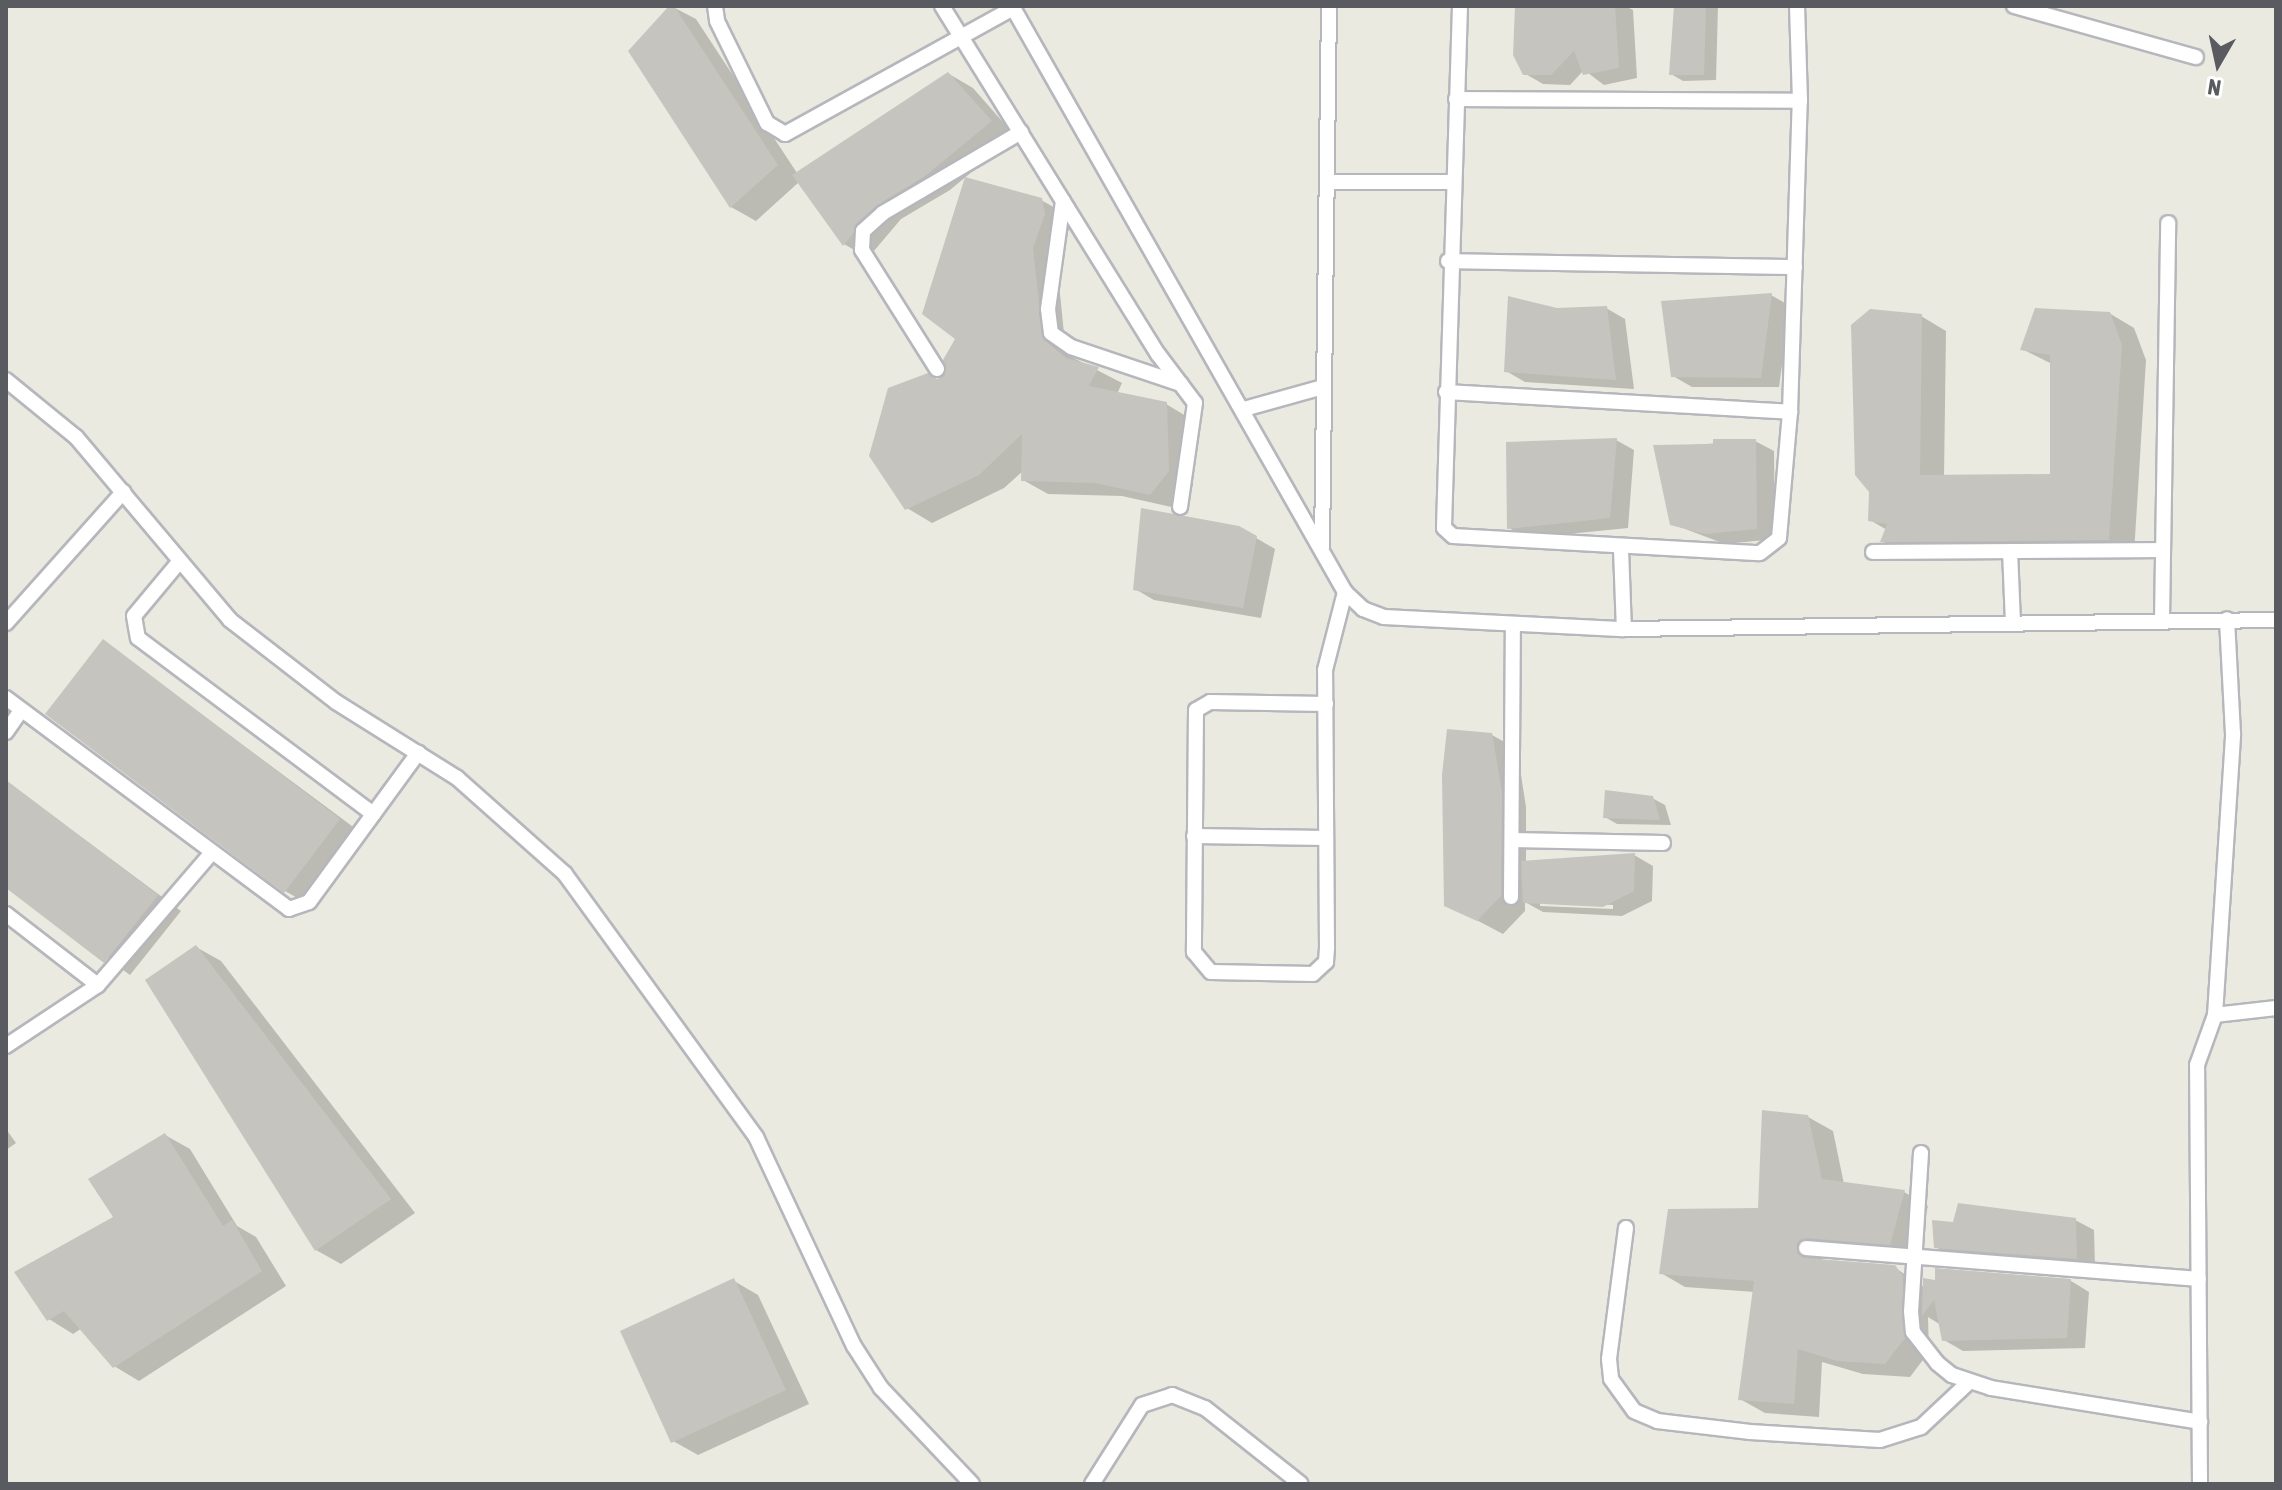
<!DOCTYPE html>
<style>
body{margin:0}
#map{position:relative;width:2282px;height:1490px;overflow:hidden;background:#eaeae1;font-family:"Asap Condensed",sans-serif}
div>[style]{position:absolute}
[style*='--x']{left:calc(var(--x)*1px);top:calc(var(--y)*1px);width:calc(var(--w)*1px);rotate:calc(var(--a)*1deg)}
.shadow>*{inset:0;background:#0003}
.building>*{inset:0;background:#c6c4be}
.roads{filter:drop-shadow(2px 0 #b6b7bc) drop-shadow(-2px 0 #b6b7bc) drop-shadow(0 2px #b6b7bc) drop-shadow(0 -2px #b6b7bc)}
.lane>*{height:14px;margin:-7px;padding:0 7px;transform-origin:7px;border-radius:7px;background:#fff}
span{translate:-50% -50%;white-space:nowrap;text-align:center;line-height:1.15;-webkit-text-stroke:6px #fff;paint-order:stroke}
.frame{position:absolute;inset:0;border:8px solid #595b60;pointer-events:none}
.north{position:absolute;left:2178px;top:24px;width:80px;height:80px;-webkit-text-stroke:6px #fff;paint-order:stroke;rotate:189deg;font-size:22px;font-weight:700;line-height:32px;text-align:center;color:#595b60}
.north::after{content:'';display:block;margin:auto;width:28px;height:36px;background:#595b60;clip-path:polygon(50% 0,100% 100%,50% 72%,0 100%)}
</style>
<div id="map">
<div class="shadow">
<i style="clip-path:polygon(671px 6px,696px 19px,797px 173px,949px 74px,973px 88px,1015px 136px,950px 190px,901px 219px,868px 258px,844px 244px,799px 182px,756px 221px,731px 207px,631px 51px)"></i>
<i style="clip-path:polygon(1517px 6px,1625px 6px,1633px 10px,1637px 78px,1604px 85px,1584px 70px,1570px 85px,1543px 84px,1524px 73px)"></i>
<i style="clip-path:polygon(1676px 6px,1718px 6px,1716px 80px,1683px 81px,1671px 74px)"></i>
<i style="clip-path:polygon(1041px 200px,1066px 214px,1069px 229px,1057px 263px,1066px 354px,1122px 383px,1117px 394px,1166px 404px,1191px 419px,1193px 486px,1176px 508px,1122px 496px,1048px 494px,1023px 480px,1024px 470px,1004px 488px,932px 523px,907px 508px,937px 381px,948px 374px)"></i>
<i style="clip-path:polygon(1771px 295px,1790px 306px,1779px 387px,1692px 387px,1673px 376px)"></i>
<i style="clip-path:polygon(1606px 308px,1625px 319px,1634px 389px,1525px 382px,1506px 371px)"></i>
<i style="clip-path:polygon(2109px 313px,2134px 328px,2146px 360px,2134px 554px,1907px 555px,1882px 541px,1887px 530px,1870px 520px,1871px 491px,1921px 316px,1946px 331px,1944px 477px,2051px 476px,2052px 364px,2022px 349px)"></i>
<i style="clip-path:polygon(1616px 440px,1634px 450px,1628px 528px,1528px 538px,1509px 528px)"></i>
<i style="clip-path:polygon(1755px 441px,1774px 451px,1775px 539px,1725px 544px,1672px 524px,1655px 447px)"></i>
<i style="clip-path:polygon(1239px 528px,1275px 549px,1261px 618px,1154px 600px,1135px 589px)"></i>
<i style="clip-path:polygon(103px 641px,364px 835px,310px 905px,285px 891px)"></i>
<i style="clip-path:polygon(evenodd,1492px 735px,1517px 749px,1526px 807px,1526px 863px,1634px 855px,1653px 866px,1652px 901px,1622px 916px,1543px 912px,1525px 902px,1525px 911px,1503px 934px,1446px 904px,1492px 735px,1540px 902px,1613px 905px,1613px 909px,1540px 906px,1540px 902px)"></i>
<i style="clip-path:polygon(6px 781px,181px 911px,130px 975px,6px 885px)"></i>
<i style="clip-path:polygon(1652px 798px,1665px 805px,1671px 825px,1617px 824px,1605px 817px)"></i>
<i style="clip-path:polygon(196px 947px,221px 961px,415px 1213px,341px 1264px,316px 1250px)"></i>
<i style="clip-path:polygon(1808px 1117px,1833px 1131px,1844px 1184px,1904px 1192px,1928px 1206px,1914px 1258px,1832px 1251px,1820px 1261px,1894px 1267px,1925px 1288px,2071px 1281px,2089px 1292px,2085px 1348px,1963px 1351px,1944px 1340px,1941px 1325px,1928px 1317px,1929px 1352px,1910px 1377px,1863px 1374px,1822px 1362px,1819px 1417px,1765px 1413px,1740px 1399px,1755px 1292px,1685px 1287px,1661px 1273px,1760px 1210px)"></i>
<i style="clip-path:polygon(6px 1129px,16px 1143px,6px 1150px)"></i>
<i style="clip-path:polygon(165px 1135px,190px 1149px,237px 1226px,256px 1237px,286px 1286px,139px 1381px,114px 1366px,82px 1328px,73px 1334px,49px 1319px)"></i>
<i style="clip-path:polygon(2075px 1220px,2094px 1230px,2095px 1269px,1954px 1258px,1936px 1247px,1955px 1224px)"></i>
<i style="clip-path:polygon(734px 1281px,758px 1295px,809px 1404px,698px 1455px,673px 1441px)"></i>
</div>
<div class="building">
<i style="clip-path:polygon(669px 6px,674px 6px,778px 165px,730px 208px,628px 51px)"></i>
<i style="clip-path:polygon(1515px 6px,1615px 6px,1619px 68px,1583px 75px,1574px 51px,1551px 75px,1523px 75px,1513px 55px)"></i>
<i style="clip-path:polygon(1674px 6px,1706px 6px,1704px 75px,1669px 75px)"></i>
<i style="clip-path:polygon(948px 72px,992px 121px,925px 176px,876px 206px,843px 246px,792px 175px)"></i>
<i style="clip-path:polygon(965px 177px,1042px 198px,1045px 214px,1033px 248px,1043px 339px,1066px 358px,1099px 367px,1089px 386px,1167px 402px,1169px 471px,1150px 495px,1096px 483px,1021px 481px,1022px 434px,979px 475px,905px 510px,869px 456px,888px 388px,928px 373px,937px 379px,946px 373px,943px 360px,955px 339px,922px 314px)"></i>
<i style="clip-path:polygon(1772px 293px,1761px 378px,1671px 377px,1661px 301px)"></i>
<i style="clip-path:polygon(1508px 296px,1557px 308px,1607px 306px,1616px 380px,1504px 372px)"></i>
<i style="clip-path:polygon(2035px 308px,2110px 312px,2122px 345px,2109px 540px,1880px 542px,1887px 524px,1868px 521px,1869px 492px,1855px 475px,1851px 325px,1870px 309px,1922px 314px,1920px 475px,2050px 474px,2050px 355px,2020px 350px)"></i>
<i style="clip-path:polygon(1617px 438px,1610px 518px,1507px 529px,1506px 442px)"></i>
<i style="clip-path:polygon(1713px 439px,1756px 439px,1757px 529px,1705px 534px,1670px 525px,1653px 445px,1713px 444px)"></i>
<i style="clip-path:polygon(1141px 508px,1239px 526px,1257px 536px,1243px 608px,1133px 590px)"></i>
<i style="clip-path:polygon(103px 639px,340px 819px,284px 893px,45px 714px)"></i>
<i style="clip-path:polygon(1447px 729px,1492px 733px,1502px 792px,1501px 896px,1477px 921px,1444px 906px,1442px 775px)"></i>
<i style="clip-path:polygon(6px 780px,158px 895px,104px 963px,6px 888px)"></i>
<i style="clip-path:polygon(1605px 790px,1653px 796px,1660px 820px,1603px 818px)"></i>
<i style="clip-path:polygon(1635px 853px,1634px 891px,1603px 907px,1523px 903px,1521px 861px)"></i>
<i style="clip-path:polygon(196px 945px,391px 1199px,315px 1251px,145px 980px)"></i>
<i style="clip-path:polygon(1762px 1110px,1808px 1115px,1822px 1179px,1905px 1190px,1890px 1245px,1807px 1238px,1797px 1243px,1797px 1253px,1804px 1258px,1895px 1265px,1903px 1276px,1905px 1338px,1885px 1364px,1837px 1361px,1798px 1349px,1794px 1404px,1738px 1400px,1754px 1281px,1659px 1274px,1668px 1209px,1758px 1208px)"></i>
<i style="clip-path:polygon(165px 1133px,223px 1226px,232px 1220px,262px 1271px,113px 1368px,64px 1311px,47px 1321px,14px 1272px,113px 1217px,88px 1179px)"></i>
<i style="clip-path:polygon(1958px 1203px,2076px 1218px,2077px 1259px,1934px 1248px,1932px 1220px,1953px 1222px)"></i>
<i style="clip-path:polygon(1935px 1268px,2071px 1279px,2067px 1338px,1942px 1341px,1934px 1300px,1922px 1316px,1923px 1278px,1935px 1280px)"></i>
<i style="clip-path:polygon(734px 1278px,786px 1390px,671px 1443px,620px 1331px)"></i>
</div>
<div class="roads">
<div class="lane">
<i style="--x:715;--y:6;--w:15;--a:82"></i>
<i style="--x:717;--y:21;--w:114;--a:63.9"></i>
<i style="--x:767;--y:123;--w:21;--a:31"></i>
<i style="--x:785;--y:134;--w:260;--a:-28.9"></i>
<i style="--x:942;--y:6;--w:410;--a:58.2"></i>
<i style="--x:1158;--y:354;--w:61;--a:52.9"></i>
<i style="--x:1195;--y:403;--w:105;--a:98.2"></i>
<i style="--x:1012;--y:6;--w:674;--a:60.39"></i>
<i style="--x:1345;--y:592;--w:25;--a:43"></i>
<i style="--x:1363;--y:609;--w:22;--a:21"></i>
<i style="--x:1384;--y:617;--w:240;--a:2.9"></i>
<i style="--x:1624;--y:629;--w:652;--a:-0.79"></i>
<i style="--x:1460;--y:6;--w:522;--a:91.76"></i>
<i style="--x:1444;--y:528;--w:12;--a:42"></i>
<i style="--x:1453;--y:536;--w:307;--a:3.2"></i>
<i style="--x:1760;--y:553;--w:24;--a:-38"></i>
<i style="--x:1779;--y:538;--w:126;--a:-85"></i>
<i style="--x:1790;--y:412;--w:311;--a:-88.2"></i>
<i style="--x:1800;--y:101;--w:95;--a:-91.8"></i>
<i style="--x:2014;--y:6;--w:189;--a:15.7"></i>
<i style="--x:1456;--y:99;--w:344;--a:0.3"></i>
<i style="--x:1327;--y:182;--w:126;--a:0"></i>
<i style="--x:1063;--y:201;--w:109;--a:97.9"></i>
<i style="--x:1048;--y:309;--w:24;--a:83"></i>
<i style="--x:1051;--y:333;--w:24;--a:35"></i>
<i style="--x:1071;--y:347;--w:116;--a:18.6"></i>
<i style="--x:1448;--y:261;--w:347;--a:1"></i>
<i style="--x:937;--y:369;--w:141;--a:-122.2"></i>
<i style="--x:862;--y:250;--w:19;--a:-87"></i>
<i style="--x:863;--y:231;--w:27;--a:-42"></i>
<i style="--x:883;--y:213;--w:160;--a:-30.4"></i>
<i style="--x:6;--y:380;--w:90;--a:39.2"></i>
<i style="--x:76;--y:437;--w:239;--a:49.9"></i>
<i style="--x:230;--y:620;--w:134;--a:37.7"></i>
<i style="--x:336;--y:702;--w:143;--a:32.1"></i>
<i style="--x:457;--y:778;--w:144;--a:41.6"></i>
<i style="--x:565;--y:874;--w:325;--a:54"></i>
<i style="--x:756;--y:1137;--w:231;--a:64.9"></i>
<i style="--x:854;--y:1346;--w:50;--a:57.3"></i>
<i style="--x:881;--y:1388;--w:132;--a:46.5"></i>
<i style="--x:1446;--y:392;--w:345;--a:3.3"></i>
<i style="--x:1244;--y:409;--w:82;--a:-15.6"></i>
<i style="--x:1322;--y:547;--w:541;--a:-89.26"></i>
<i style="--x:1621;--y:549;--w:80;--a:87.9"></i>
<i style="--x:2010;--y:551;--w:72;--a:87.6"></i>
<i style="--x:1873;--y:552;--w:290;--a:-0.4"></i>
<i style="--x:179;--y:562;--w:70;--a:129.8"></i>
<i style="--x:134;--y:616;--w:22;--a:80"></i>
<i style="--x:138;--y:638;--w:294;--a:36.8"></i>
<i style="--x:2162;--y:620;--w:397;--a:-89.1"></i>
<i style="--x:6;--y:623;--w:176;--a:-48.2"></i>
<i style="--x:6;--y:698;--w:353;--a:36.7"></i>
<i style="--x:289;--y:909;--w:21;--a:-19"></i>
<i style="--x:309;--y:902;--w:185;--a:-53.8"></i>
<i style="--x:1326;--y:704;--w:116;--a:-179"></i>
<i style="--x:1210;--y:702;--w:16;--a:150"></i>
<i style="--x:1196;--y:710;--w:242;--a:90.5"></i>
<i style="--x:1194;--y:952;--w:26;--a:50"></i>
<i style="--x:1211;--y:972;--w:102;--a:1.1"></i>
<i style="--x:1313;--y:974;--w:18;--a:-43"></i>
<i style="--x:1326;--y:962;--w:14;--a:-86"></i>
<i style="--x:1327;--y:948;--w:278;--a:-90.4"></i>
<i style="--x:1325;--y:670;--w:81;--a:-75.6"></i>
<i style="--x:6;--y:732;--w:24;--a:-55"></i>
<i style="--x:1194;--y:836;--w:132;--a:0.9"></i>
<i style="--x:1512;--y:840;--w:151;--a:1.1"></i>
<i style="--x:1511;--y:897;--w:273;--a:-89.6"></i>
<i style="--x:6;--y:914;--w:116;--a:37.7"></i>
<i style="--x:2215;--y:1015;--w:282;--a:-86.3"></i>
<i style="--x:2233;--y:734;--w:115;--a:-93"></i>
<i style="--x:6;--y:1046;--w:110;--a:-33.5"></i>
<i style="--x:98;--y:985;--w:172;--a:-49.3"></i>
<i style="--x:1921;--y:1153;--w:158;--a:93.6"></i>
<i style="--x:1911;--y:1311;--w:21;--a:85"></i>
<i style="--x:1913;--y:1332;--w:39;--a:52"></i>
<i style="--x:1937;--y:1363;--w:19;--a:39"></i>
<i style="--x:1952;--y:1375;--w:41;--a:18.4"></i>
<i style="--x:1991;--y:1388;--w:212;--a:9.2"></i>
<i style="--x:1626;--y:1228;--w:132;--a:97.4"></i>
<i style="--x:1609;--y:1359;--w:20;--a:84"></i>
<i style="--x:1611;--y:1379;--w:39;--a:54"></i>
<i style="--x:1634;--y:1411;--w:25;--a:23"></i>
<i style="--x:1657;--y:1421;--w:94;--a:6.7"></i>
<i style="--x:1750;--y:1432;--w:130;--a:3.5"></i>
<i style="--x:1880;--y:1440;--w:43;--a:-17.6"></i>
<i style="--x:1921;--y:1427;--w:66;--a:-43.2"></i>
<i style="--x:1806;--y:1248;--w:394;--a:4.5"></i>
<i style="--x:1092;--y:1484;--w:93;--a:-57.7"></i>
<i style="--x:1142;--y:1405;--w:32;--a:-18"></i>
<i style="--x:1172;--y:1395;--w:35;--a:22"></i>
<i style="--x:1205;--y:1408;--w:122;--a:38.4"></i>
<i style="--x:2200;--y:1484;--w:419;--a:-90.4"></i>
<i style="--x:2197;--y:1065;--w:53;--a:-70.2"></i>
<i style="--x:2215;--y:1015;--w:61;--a:-6.5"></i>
</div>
</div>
<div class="frame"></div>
<div class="north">N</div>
</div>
